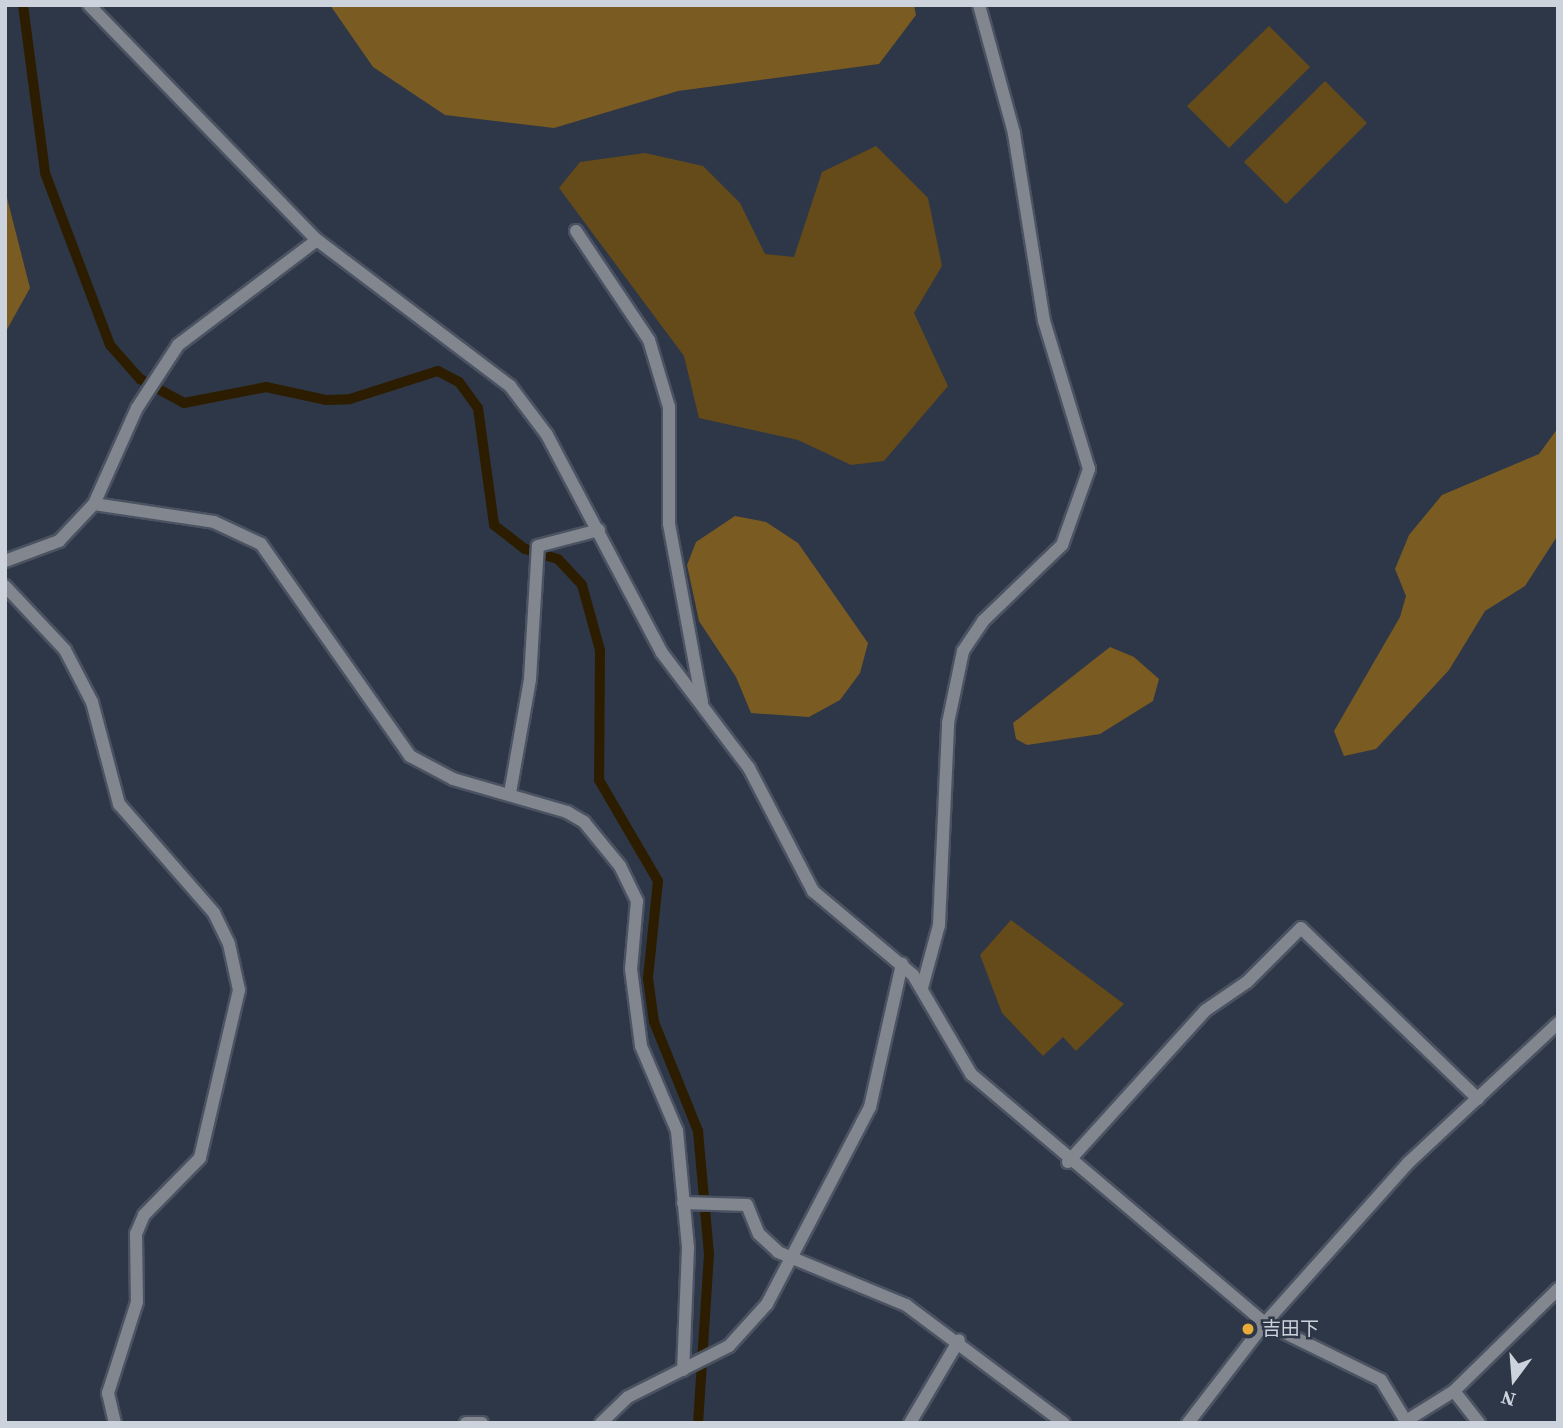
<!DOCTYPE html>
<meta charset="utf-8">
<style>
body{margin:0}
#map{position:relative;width:1563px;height:1428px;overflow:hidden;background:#2e3747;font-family:"Source Serif 4","Noto Sans JP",serif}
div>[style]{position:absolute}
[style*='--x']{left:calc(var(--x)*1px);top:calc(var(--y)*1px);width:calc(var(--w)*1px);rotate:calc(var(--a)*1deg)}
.green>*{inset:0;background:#654a1a}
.forest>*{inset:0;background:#7a5b22}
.stream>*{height:10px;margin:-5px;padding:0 5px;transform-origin:5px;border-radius:5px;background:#2d1d00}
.roads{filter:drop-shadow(2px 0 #4b5362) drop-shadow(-2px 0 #4b5362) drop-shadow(0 2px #4b5362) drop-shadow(0 -2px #4b5362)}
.minor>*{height:12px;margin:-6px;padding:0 6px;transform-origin:6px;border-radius:6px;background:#82868f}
.dots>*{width:19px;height:19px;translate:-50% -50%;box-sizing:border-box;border:4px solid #2e3747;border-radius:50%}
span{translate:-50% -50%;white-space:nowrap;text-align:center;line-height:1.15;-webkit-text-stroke:5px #2e3747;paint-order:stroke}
.poi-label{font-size:19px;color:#cdd3dd}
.left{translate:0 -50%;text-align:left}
.frame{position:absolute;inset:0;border:7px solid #cdd3dd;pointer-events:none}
.north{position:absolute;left:1479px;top:1344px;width:70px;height:70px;-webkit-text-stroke:5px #2e3747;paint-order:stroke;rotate:196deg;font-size:19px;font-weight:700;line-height:28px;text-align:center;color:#cdd3dd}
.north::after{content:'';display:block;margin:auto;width:24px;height:32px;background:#cdd3dd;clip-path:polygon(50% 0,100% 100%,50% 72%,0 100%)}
</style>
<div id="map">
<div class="green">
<i style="clip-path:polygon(1269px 26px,1310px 67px,1229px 148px,1187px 106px)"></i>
<i style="clip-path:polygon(1325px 81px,1367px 123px,1286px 204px,1244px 162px)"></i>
<i style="clip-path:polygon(876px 146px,928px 198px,942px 266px,914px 313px,948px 386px,884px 461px,851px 465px,798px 440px,699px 418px,684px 356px,559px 188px,580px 162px,645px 153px,703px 166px,740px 203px,765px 254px,794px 257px,822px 172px)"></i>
<i style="clip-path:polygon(1011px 920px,1124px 1004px,1076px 1051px,1063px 1037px,1043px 1056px,1002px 1013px,980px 955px)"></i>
</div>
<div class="forest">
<i style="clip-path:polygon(330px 5px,914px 5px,916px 15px,879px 64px,678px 91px,554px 128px,445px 115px,373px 67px)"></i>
<i style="clip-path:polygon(5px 190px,30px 288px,5px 333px)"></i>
<i style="clip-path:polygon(1558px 428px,1558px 535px,1525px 586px,1485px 611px,1449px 670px,1376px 749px,1344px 756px,1334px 731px,1400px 617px,1406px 596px,1395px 569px,1409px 535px,1442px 495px,1539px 454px)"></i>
<i style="clip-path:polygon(735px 516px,766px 522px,798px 543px,868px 643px,860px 673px,840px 700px,809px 717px,751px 713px,736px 677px,699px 621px,687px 565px,696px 542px)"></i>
<i style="clip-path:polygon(1110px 647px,1134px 657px,1159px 679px,1153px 701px,1100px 734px,1027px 745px,1016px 739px,1013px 723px)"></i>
</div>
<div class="stream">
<i style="--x:23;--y:5;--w:169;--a:82.5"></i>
<i style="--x:45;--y:173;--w:184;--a:69.3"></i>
<i style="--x:110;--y:345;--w:45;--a:48.6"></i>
<i style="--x:140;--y:379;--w:50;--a:28.6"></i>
<i style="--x:184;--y:403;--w:84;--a:-11"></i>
<i style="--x:266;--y:387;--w:61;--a:12.2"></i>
<i style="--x:326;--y:400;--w:24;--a:-2"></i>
<i style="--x:350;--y:399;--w:92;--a:-17.7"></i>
<i style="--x:438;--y:371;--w:24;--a:28"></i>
<i style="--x:459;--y:382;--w:32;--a:54"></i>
<i style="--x:478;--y:408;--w:118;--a:82.2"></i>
<i style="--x:494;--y:525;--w:39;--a:38"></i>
<i style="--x:525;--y:549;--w:34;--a:17"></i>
<i style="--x:558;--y:559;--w:35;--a:47"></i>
<i style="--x:582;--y:585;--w:67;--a:74.5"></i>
<i style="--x:600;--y:650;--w:130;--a:90.4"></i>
<i style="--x:599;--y:780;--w:117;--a:59.7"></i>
<i style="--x:658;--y:881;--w:98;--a:95.9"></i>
<i style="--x:648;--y:978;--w:44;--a:82.2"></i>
<i style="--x:654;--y:1022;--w:118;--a:68"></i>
<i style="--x:698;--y:1131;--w:123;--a:84.9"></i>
<i style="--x:709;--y:1254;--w:169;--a:93.7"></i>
</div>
<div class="roads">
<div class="minor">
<i style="--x:89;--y:5;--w:327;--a:45.9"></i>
<i style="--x:317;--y:240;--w:242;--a:37.1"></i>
<i style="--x:510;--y:386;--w:61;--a:52.9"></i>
<i style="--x:547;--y:435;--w:246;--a:62.2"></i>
<i style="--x:662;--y:653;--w:144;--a:52.9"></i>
<i style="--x:749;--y:768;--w:139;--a:62.5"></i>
<i style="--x:813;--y:891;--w:131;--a:40"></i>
<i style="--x:913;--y:975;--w:115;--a:59.6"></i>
<i style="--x:971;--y:1074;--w:385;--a:40.3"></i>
<i style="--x:1265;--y:1323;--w:129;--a:26.2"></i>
<i style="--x:1381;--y:1380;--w:50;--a:58.8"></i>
<i style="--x:576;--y:231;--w:131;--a:56.2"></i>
<i style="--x:649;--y:340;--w:70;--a:73.4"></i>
<i style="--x:669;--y:407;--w:117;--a:90"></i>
<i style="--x:669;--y:524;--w:181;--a:79.5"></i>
<i style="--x:94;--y:504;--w:121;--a:8.5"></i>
<i style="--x:214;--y:522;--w:52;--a:25.1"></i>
<i style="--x:261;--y:544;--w:259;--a:54.9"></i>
<i style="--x:410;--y:756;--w:49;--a:28.1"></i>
<i style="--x:453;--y:779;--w:119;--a:16.1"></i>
<i style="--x:567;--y:812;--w:20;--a:30"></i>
<i style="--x:584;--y:822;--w:57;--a:50.7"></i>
<i style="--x:620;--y:866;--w:39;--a:64"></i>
<i style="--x:637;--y:901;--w:68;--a:95"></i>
<i style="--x:631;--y:969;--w:78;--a:82.6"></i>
<i style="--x:641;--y:1046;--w:92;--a:67"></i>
<i style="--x:677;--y:1131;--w:118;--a:84.6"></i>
<i style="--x:688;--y:1248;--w:122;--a:92.3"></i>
<i style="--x:5;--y:561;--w:58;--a:-20.3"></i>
<i style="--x:59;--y:541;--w:51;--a:-46.6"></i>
<i style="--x:94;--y:504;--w:105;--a:-65.9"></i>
<i style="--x:137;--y:408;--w:75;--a:-56.9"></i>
<i style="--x:178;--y:345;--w:174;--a:-37.1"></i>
<i style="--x:5;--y:586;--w:88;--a:46.8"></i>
<i style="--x:65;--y:650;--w:59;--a:62.6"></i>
<i style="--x:92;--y:702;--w:106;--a:75.2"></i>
<i style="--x:119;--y:804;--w:145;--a:48.9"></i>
<i style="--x:214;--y:913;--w:34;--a:64"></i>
<i style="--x:229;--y:944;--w:47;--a:77.7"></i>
<i style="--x:239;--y:990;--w:172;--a:103.1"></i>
<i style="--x:200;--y:1158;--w:80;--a:134.5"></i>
<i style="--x:144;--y:1215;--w:21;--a:113"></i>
<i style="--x:136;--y:1234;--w:68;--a:89.2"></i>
<i style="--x:137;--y:1302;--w:96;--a:107.7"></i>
<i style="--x:108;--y:1393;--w:31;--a:77"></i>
<i style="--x:510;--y:793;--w:116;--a:-80"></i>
<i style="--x:530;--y:679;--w:133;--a:-86.6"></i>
<i style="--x:538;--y:546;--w:63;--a:-14.7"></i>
<i style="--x:922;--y:988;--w:65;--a:-74.9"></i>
<i style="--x:939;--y:925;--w:202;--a:-87.4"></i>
<i style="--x:948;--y:723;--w:74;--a:-78.2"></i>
<i style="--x:963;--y:651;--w:36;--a:-56"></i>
<i style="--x:983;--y:621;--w:110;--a:-43.9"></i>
<i style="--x:1062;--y:545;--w:81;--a:-70.4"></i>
<i style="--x:1089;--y:469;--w:155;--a:-106.9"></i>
<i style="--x:1044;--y:321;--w:190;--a:-99.1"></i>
<i style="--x:1014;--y:133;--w:133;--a:-105.3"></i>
<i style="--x:1068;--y:1162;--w:205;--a:-47.8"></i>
<i style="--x:1206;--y:1010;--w:50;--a:-34.3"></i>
<i style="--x:1247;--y:982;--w:76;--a:-45"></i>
<i style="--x:1301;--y:928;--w:246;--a:44"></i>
<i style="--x:683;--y:1203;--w:64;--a:1.8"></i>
<i style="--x:747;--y:1205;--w:31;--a:68"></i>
<i style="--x:759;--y:1234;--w:26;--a:43"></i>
<i style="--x:778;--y:1252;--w:139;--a:22.5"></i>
<i style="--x:906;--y:1305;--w:197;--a:36.8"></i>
<i style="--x:1454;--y:1391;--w:41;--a:52"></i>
<i style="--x:1409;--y:1419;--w:53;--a:-31.9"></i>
<i style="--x:1454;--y:1391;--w:146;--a:-44.4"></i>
<i style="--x:466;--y:1423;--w:16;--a:0"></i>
<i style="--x:601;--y:1423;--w:37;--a:-44"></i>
<i style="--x:628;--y:1397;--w:113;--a:-26.8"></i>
<i style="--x:729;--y:1346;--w:57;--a:-47.9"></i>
<i style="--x:767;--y:1304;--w:222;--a:-62.4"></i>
<i style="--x:870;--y:1107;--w:147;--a:-77.4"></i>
<i style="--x:910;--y:1423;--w:96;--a:-59.4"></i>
<i style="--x:1188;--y:1423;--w:126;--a:-52.4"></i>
<i style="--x:1265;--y:1323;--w:215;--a:-48.2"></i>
<i style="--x:1408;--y:1163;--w:205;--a:-43"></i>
</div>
</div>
<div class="dots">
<i style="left:1248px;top:1329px;background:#e8ab37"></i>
</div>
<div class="poi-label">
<span class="left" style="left:1262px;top:1329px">吉田下</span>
</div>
<div class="frame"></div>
<div class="north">N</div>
</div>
